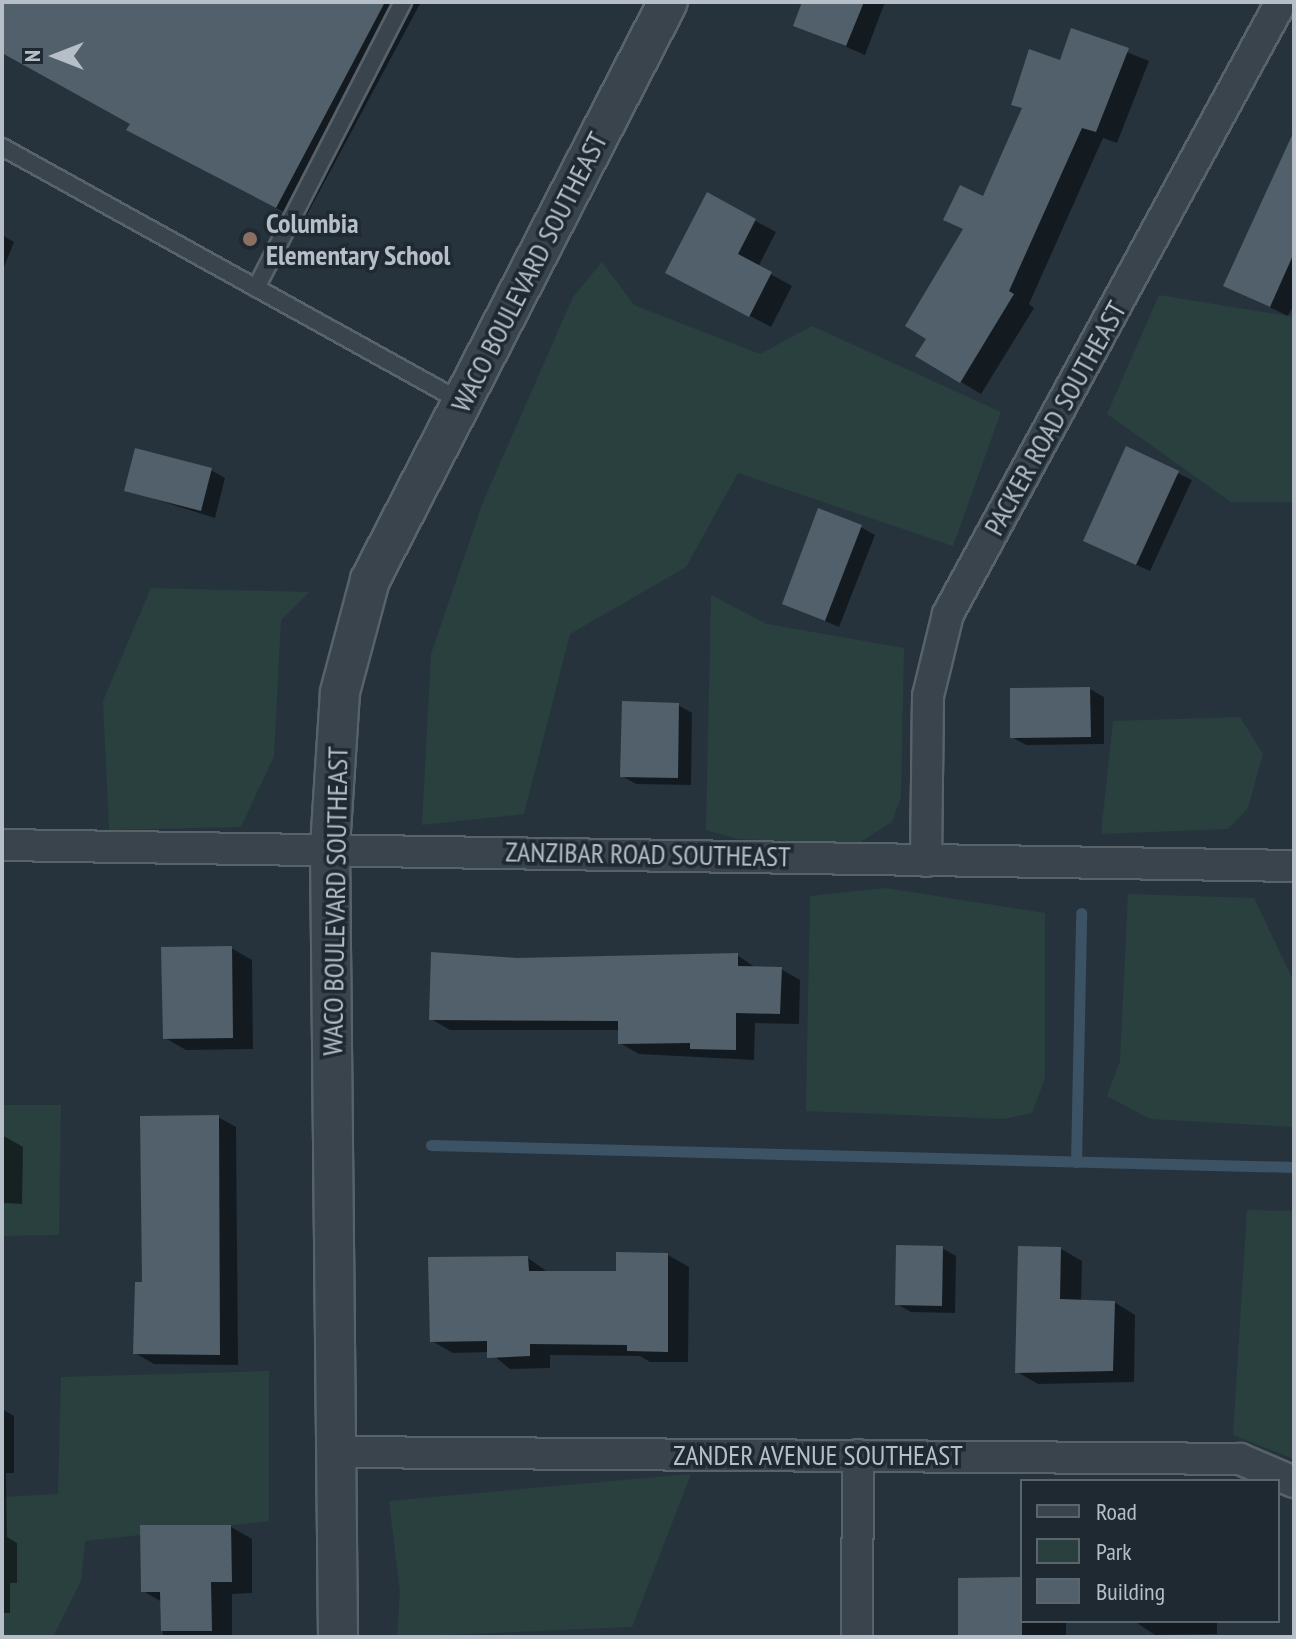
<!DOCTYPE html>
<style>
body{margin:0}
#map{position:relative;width:1296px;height:1639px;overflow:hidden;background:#26333d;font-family:"PT Sans Narrow",sans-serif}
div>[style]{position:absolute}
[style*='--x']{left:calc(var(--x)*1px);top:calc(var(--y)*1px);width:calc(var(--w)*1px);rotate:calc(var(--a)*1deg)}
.green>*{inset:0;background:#29403f}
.shadow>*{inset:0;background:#0007}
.stream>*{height:11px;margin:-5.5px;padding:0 5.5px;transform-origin:5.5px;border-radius:5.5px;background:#3c5365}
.building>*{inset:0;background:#51606a}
.roads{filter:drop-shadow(2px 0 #58626b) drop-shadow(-2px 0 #58626b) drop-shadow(0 2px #58626b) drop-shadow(0 -2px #58626b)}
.service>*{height:16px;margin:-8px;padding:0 8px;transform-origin:8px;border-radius:8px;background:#3a444d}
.minor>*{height:30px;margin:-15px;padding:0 15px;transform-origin:15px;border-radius:15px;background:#3a444d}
.tertiary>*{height:38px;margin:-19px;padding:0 19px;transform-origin:19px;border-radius:19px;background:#3a444d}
.dots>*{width:22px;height:22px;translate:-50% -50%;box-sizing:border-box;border:4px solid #1f2932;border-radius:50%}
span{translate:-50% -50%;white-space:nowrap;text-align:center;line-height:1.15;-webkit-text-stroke:7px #1f2932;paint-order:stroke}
.poi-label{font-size:28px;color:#b6bfc8;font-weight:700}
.left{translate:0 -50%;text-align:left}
.street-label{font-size:28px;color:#b6bfc8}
.frame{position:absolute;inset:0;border:4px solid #b6bfc8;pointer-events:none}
.legend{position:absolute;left:1020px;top:1479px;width:260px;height:144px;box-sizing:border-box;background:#1f2932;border:2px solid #5b656e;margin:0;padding:10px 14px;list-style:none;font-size:24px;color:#b6bfc8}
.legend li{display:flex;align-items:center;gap:16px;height:40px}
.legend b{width:40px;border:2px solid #5b656e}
.north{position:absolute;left:16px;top:16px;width:80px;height:80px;-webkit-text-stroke:6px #1f2932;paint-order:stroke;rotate:270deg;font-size:22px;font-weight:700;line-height:32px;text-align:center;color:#b6bfc8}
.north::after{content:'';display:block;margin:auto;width:28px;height:36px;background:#b6bfc8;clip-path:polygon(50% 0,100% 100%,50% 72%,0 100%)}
</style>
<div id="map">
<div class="green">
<i style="clip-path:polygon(602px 262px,634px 305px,760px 354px,812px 326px,1001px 412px,953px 546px,738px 473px,686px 567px,570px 634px,524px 814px,422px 825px,431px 654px,483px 502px,573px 297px)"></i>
<i style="clip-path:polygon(1159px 295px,1294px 317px,1294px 502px,1231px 502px,1107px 414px)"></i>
<i style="clip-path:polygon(151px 588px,309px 592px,281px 620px,274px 756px,241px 827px,109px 830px,103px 701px)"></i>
<i style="clip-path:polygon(711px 595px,767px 624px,904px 648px,901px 797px,892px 822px,857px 844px,738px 839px,706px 830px)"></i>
<i style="clip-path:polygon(1240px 717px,1263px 754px,1248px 808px,1228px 829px,1101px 834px,1113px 721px)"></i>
<i style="clip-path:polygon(885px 888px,1045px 913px,1045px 1078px,1032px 1113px,1003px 1119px,806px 1111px,810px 896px)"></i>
<i style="clip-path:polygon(1128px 894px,1254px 898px,1294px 982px,1294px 1127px,1150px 1119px,1107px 1096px,1120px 1061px)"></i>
<i style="clip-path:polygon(2px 1105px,61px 1105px,59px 1235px,2px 1236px)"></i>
<i style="clip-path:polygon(1247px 1210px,1294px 1211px,1294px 1459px,1233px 1435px)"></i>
<i style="clip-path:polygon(269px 1371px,269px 1521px,85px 1541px,81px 1581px,53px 1637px,2px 1637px,2px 1497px,58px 1494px,61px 1377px)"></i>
<i style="clip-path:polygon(691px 1474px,632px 1627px,397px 1637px,400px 1592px,389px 1501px)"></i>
</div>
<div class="shadow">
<i style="clip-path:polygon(2px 2px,421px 2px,303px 222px,156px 145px,132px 123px,2px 51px)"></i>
<i style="clip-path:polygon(805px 2px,885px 2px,865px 55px,796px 25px)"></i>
<i style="clip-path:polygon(1072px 30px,1149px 61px,1117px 143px,1103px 138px,1029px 304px,1034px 308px,981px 394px,961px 382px,928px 338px,965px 230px,946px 220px,984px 198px,1024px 109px,1014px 104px,1061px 62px)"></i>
<i style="clip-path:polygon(1294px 136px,1294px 304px,1288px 316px,1244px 295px)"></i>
<i style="clip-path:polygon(708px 195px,776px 232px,758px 267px,792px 286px,771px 327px,689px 284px)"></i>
<i style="clip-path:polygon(2px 235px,14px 242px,2px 272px)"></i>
<i style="clip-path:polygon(1127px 449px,1192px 480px,1150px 571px,1099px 548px)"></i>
<i style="clip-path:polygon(211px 470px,225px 478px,215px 518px,126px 490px)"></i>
<i style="clip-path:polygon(861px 527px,875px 535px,839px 627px,784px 604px)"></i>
<i style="clip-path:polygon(1090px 689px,1104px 697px,1104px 744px,1026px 745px,1012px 737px)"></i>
<i style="clip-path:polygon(678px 705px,692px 713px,691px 785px,636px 784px,622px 776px)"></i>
<i style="clip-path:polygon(231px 948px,252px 960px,253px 1049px,186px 1050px,165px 1038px)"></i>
<i style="clip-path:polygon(737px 955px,756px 968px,781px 969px,800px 980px,799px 1024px,755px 1023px,754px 1060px,639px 1054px,620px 1043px,620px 1030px,450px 1030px,431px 1019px,517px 960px)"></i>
<i style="clip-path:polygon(218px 1117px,236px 1127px,238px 1365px,154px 1364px,135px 1353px,144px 1284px)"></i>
<i style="clip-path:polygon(2px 1135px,23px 1147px,22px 1204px,4px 1203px,3px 1237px)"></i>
<i style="clip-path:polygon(942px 1248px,956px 1256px,955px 1313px,911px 1312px,897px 1304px)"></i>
<i style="clip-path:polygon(1061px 1249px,1082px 1261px,1081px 1302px,1114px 1302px,1135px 1315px,1134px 1382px,1038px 1384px,1017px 1372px)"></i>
<i style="clip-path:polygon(668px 1255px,689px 1267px,688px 1362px,650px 1362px,640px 1356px,550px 1355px,550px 1368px,510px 1369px,489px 1352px,453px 1353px,432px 1341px,528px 1258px,549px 1273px,618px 1273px)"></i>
<i style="clip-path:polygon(2px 1409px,14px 1416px,14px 1473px,6px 1473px,7px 1537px,17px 1543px,17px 1583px,10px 1583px,10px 1613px,2px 1613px)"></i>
<i style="clip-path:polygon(231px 1527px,252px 1539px,252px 1593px,232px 1594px,232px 1637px,163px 1637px,162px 1602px,143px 1591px)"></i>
<i style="clip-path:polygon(1022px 1579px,1022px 1621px,1066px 1621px,1066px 1637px,960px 1637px)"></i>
<i style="clip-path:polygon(1134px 1621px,1217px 1621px,1217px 1634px,1155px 1635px)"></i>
</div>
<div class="stream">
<i style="--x:431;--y:1145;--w:863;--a:1.46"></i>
<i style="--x:1076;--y:1162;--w:249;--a:-88.8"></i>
</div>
<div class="building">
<i style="clip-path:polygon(2px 2px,385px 2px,276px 208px,126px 130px,130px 124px,2px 53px)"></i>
<i style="clip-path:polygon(802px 2px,864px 2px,846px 46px,793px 26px)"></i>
<i style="clip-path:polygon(1071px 28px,1129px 48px,1096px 132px,1082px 128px,1009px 291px,1014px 294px,960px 383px,915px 356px,926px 339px,905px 326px,963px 229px,943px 220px,960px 185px,983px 196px,1022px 108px,1011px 105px,1029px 49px,1060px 60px)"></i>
<i style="clip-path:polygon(1294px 131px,1294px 253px,1270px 307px,1223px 286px)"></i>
<i style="clip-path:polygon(707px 192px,756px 219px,738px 254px,772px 272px,749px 317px,665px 273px)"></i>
<i style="clip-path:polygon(1126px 446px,1179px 471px,1136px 565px,1083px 541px)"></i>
<i style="clip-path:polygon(135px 448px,212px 468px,201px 511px,124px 491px)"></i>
<i style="clip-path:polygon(818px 508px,862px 525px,825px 621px,782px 604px)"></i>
<i style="clip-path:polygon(1090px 687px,1091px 737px,1010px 738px,1010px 688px)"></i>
<i style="clip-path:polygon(622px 701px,679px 703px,678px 778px,620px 777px)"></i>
<i style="clip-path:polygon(232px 946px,233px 1038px,163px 1039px,161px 947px)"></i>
<i style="clip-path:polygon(431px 952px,517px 958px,738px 953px,738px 966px,782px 967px,780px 1014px,736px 1013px,736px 1050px,690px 1049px,690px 1043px,618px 1044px,618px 1021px,429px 1020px)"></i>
<i style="clip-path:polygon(219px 1115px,220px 1355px,133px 1354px,135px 1282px,142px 1282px,140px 1116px)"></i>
<i style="clip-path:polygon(896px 1245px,943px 1246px,942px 1306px,895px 1305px)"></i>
<i style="clip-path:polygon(1018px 1246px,1061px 1247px,1060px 1299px,1115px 1301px,1113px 1371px,1015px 1373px)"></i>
<i style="clip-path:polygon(616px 1252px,668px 1253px,668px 1352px,627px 1351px,627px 1345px,530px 1344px,530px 1356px,487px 1358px,487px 1341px,430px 1342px,428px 1257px,528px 1256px,529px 1271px,616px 1271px)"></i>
<i style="clip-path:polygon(140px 1525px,231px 1525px,232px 1582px,211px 1582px,212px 1631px,161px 1631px,160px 1592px,141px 1592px)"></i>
<i style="clip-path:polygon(1022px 1577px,1022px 1637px,958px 1637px,958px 1578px)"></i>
</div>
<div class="roads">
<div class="service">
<i style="--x:2;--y:147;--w:526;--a:29"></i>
<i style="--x:256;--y:288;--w:322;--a:-62.8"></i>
</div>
<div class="minor">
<i style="--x:2;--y:845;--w:1292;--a:0.93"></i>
<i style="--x:926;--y:861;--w:165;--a:-89.3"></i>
<i style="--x:928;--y:696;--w:84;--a:-76.3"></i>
<i style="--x:948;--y:614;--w:697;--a:-61.45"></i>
<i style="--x:338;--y:1452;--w:902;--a:0.44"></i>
<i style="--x:1240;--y:1459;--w:59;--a:23.1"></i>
<i style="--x:857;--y:1637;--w:182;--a:-89.7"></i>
</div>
<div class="tertiary">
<i style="--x:338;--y:1637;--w:790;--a:-90.58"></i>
<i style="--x:330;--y:847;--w:155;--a:-86.3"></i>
<i style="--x:340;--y:692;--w:116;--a:-75"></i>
<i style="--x:370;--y:580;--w:650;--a:-62.73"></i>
</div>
</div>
<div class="dots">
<i style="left:250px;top:239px;background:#8d6e63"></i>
</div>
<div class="poi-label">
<span class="left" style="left:266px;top:239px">Columbia<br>Elementary School</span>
</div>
<div class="street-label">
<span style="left:529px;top:272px;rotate:-63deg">WACO BOULEVARD SOUTHEAST</span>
<span style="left:1055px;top:418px;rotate:-61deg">PACKER ROAD SOUTHEAST</span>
<span style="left:648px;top:854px;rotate:1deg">ZANZIBAR ROAD SOUTHEAST</span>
<span style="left:335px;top:901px;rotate:-89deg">WACO BOULEVARD SOUTHEAST</span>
<span style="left:818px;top:1455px">ZANDER AVENUE SOUTHEAST</span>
</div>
<div class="frame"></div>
<ul class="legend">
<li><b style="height:10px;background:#3a444d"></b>Road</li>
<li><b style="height:22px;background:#29403f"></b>Park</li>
<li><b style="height:22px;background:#51606a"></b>Building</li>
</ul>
<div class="north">N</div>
</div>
